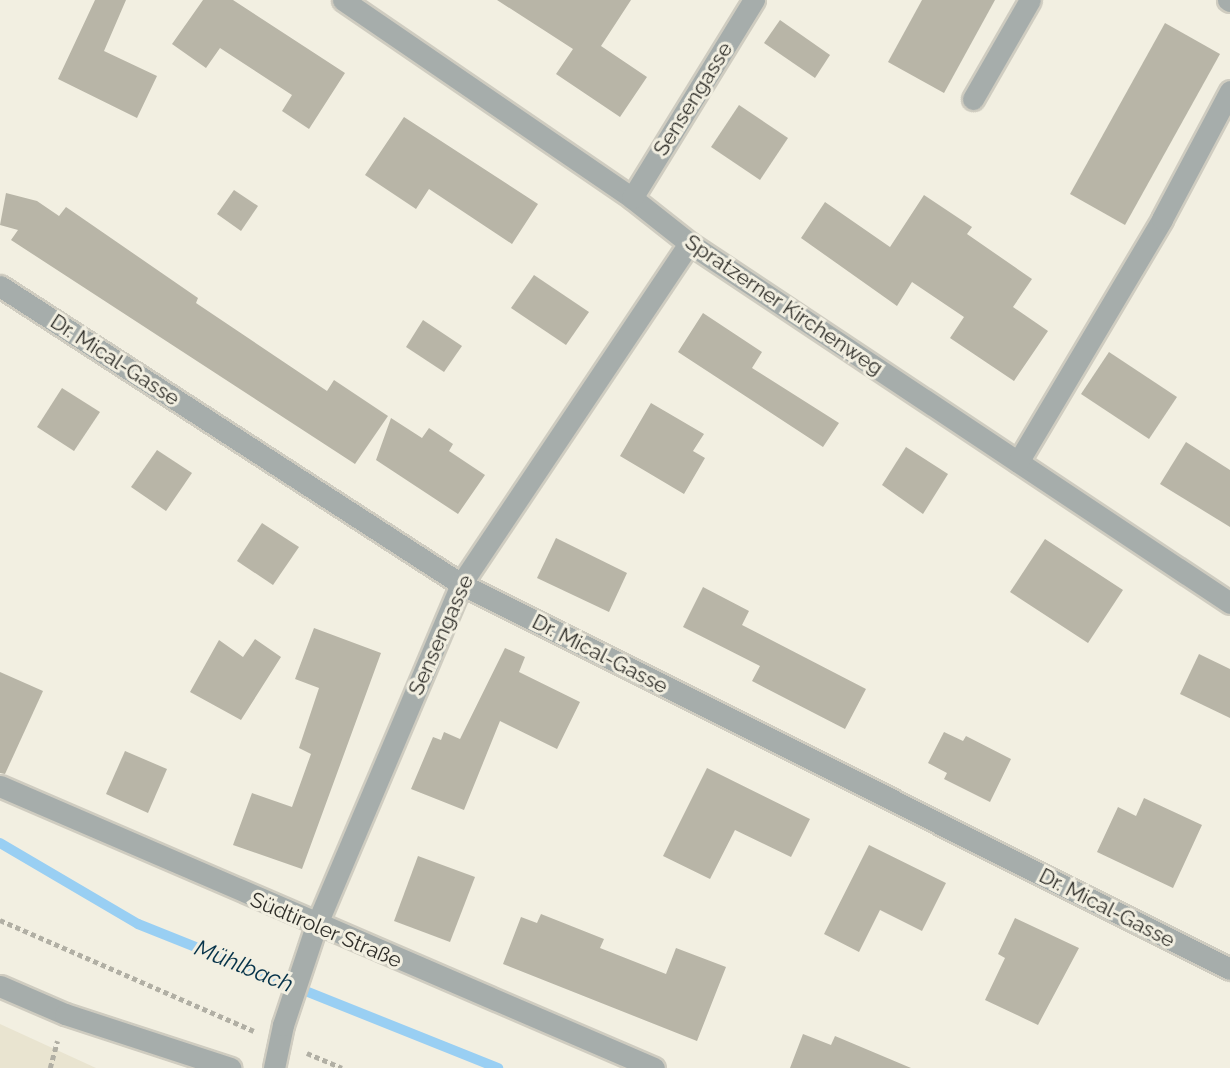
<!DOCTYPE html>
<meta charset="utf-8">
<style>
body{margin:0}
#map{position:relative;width:1230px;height:1068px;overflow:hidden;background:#f2efe1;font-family:Raleway,sans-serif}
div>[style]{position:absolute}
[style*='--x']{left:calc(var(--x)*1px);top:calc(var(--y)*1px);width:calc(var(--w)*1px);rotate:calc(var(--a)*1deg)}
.built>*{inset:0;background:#e9e4d0}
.stream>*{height:10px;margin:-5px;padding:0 5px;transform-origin:5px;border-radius:5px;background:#99cff3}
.building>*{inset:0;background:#b8b5a7}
.path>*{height:4.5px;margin-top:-2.25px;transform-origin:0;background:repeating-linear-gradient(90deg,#b1afa4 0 5px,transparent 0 8.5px)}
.roads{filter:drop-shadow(2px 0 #cfccc0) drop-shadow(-2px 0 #cfccc0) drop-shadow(0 2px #cfccc0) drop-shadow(0 -2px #cfccc0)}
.minor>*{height:21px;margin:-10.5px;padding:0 10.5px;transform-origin:10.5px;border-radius:10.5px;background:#a6adab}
span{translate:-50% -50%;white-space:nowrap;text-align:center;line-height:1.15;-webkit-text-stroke:6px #f2efe1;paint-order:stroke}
.street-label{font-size:21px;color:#2f2e29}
.water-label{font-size:23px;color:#053249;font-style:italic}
</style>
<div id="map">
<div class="built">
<i style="clip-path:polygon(0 1024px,96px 1068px,0 1068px)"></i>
</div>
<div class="stream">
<i style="--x:0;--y:843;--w:160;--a:30.4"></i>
<i style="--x:138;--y:924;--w:388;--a:21.8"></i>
</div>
<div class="building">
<i style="clip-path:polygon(95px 0,126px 0,104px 51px,157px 76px,137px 118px,58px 79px)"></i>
<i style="clip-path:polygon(203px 0,233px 0,345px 73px,309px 129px,282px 111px,292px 95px,220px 48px,206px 68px,172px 44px)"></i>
<i style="clip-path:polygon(497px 0,631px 0,601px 46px,647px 77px,620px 117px,556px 74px,573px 49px)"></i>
<i style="clip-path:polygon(922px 0,995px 0,944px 93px,888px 62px)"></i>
<i style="clip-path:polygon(780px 20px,830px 55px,815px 78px,764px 43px)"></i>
<i style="clip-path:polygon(1165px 23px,1220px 54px,1125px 225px,1070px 194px)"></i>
<i style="clip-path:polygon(739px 105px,788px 138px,760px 180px,711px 147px)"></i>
<i style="clip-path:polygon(404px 117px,538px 204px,512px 244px,429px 189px,416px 209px,365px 175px)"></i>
<i style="clip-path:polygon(234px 190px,258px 206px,241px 231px,217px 214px)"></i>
<i style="clip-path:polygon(6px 193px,37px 201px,59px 216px,66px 207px,198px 298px,196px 303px,327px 391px,334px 380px,388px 416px,355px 464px,11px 240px,18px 230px,0 225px)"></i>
<i style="clip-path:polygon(924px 195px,972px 227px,967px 234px,1032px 279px,1013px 307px,1048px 331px,1014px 381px,950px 338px,964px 317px,912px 282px,897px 306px,801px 238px,825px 202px,890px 247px)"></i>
<i style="clip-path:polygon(534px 275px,589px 312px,566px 345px,511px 308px)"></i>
<i style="clip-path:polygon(703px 313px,762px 352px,752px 368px,839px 423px,823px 447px,678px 352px)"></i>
<i style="clip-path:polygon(423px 320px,462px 346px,444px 372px,406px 347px)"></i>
<i style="clip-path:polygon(1109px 352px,1177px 397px,1149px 439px,1081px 394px)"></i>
<i style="clip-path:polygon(62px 388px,100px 412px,74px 451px,37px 427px)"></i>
<i style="clip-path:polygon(651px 403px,704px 434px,693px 451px,705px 458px,684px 494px,620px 456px)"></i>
<i style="clip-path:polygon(391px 418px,422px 438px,429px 428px,453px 444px,449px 451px,485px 475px,458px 514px,376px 460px)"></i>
<i style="clip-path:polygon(1186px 442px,1230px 470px,1230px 527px,1160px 484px)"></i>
<i style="clip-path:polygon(906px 447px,948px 474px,923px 514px,882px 485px)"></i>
<i style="clip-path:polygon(157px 450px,192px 473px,166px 511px,131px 487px)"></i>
<i style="clip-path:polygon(262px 523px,299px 547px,273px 585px,237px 561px)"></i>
<i style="clip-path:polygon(556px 538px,627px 573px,609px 612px,537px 578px)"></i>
<i style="clip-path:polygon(1045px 539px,1123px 590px,1088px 643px,1010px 592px)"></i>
<i style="clip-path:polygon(703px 587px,749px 611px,742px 625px,866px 689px,845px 729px,752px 681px,760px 666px,683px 627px)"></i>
<i style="clip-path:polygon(314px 628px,381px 653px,302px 869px,233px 845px,252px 793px,292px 807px,311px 754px,299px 748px,319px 688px,295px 679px)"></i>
<i style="clip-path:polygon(255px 639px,281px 657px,241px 720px,190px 692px,219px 640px,243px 657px)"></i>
<i style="clip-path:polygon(505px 648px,525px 657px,519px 672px,580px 702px,557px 749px,500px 721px,464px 810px,411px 789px,433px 737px,441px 740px,444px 732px,460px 739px)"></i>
<i style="clip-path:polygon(1199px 654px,1230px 669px,1230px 718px,1180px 694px)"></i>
<i style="clip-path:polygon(0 672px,43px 691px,5px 774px,0 773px)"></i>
<i style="clip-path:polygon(944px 732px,963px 741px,966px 736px,1011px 759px,990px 802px,944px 779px,947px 773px,928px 763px)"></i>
<i style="clip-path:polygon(125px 751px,167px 769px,148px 813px,106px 794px)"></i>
<i style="clip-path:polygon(707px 768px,810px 819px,791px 857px,735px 830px,710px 879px,663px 856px)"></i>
<i style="clip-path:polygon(1144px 798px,1202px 825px,1173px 888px,1097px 852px,1118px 807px,1136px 816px)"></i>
<i style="clip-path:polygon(869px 845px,946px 883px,922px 931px,880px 910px,859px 952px,824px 934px)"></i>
<i style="clip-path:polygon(418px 856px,475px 877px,450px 942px,394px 921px)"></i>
<i style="clip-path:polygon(541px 914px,604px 939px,600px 948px,666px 974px,676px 948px,726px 967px,697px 1041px,503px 964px,521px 917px,537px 923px)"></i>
<i style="clip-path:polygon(1015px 918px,1079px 948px,1038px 1025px,985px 1000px,1005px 958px,998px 954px)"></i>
<i style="clip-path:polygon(803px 1034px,831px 1045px,835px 1036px,911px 1068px,790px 1068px)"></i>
</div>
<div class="path">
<i style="--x:0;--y:920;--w:277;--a:23.6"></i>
<i style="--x:307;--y:1053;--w:38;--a:23"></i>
<i style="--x:50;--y:1068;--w:28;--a:-75"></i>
</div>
<div class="roads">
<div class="minor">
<i style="--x:343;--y:0;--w:350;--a:34.4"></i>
<i style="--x:632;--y:198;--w:73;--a:38.3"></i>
<i style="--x:689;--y:243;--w:650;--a:33.64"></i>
<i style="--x:1228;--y:0;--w:2;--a:27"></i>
<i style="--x:973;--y:99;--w:114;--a:-60.1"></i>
<i style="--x:632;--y:198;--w:233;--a:-58.4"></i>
<i style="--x:0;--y:286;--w:549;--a:32.88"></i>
<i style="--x:461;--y:584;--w:860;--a:26.59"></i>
<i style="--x:1018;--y:462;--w:282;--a:-59.3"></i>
<i style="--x:1162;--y:219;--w:145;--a:-62"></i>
<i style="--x:0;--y:786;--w:712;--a:23.33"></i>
<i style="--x:0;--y:986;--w:71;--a:23.3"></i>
<i style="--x:65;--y:1014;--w:174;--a:18.1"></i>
<i style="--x:274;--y:1068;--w:44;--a:-78.2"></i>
<i style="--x:283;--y:1025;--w:104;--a:-71.6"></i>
<i style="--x:316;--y:926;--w:371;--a:-67"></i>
<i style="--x:461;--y:584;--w:410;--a:-56.2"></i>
</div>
</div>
<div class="street-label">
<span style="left:693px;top:99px;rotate:-58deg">Sensengasse</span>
<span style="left:784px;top:305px;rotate:34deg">Spratzerner Kirchenweg</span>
<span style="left:115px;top:360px;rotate:33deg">Dr. Mical-Gasse</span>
<span style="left:441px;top:635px;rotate:-66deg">Sensengasse</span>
<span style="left:600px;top:654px;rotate:27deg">Dr. Mical-Gasse</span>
<span style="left:1107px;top:908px;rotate:27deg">Dr. Mical-Gasse</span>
<span style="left:326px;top:930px;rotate:23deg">Südtiroler Straße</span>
</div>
<div class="water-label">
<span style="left:244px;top:966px;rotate:22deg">Mühlbach</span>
</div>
</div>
